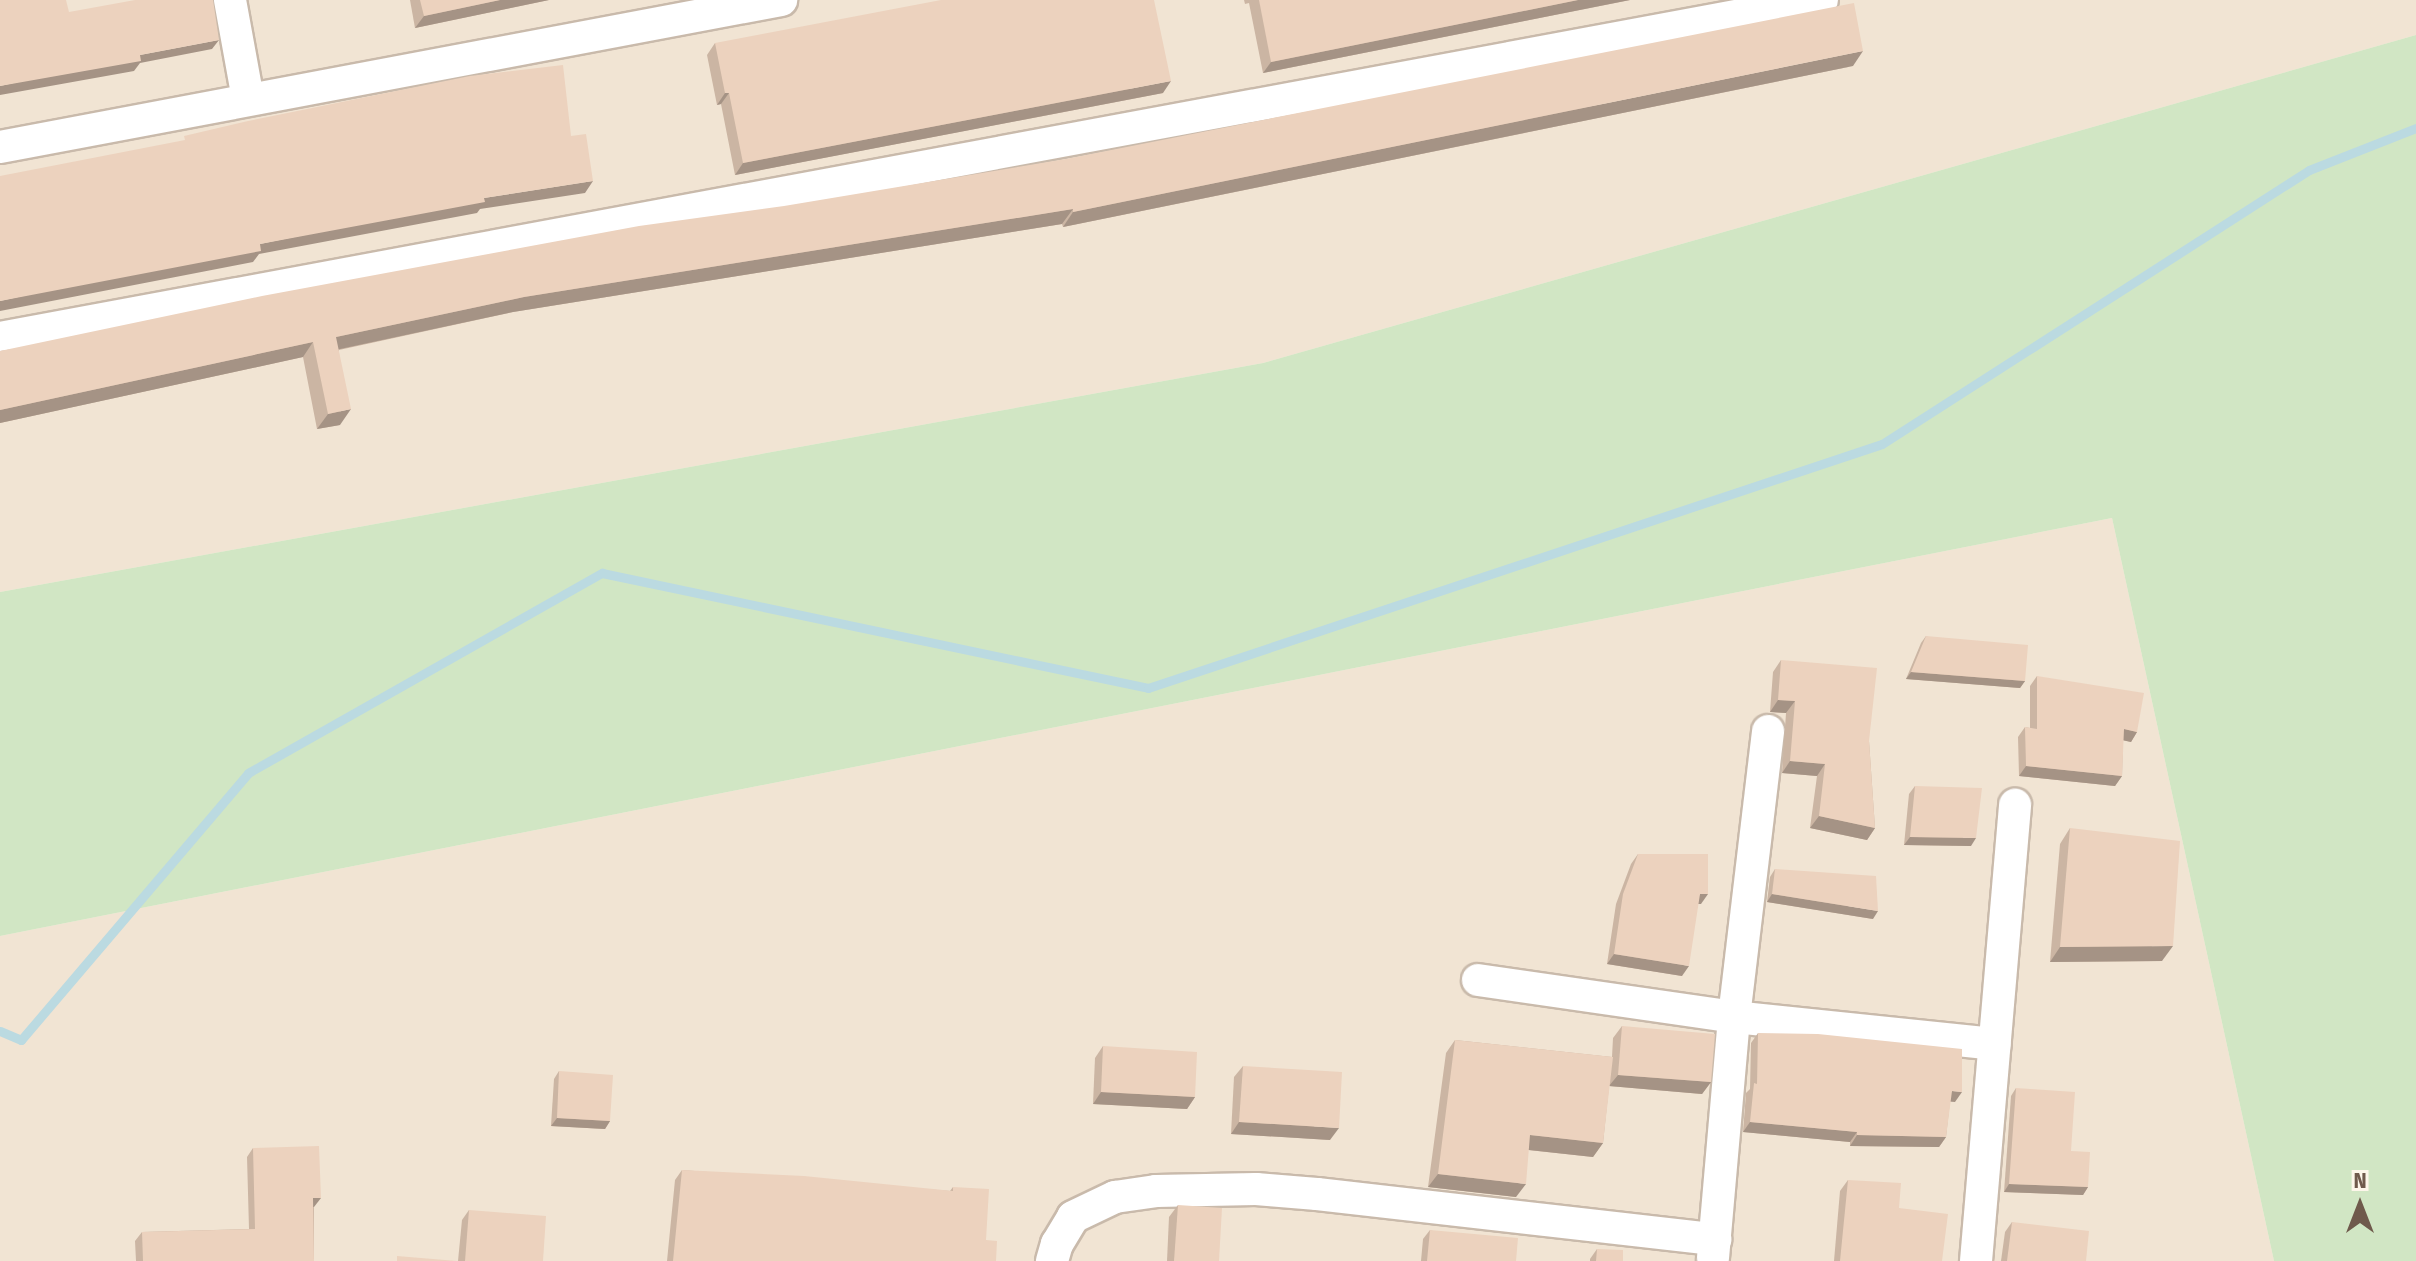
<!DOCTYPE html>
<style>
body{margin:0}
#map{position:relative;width:2416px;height:1261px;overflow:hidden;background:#faf2e4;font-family:"Fira Sans Condensed",sans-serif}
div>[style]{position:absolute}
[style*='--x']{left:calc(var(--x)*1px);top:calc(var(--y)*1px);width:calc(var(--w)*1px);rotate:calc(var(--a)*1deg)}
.residential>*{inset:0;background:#f1e4d3}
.green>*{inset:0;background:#d1e6c4}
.stream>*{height:9px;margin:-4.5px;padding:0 4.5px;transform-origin:4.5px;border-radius:4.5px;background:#bbdae1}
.roads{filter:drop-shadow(2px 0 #c9baab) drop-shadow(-2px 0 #c9baab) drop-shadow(0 2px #c9baab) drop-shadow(0 -2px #c9baab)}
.minor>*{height:32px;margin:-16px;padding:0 16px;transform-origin:16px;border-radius:16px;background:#fff}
.wall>*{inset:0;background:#cbb5a3}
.shaded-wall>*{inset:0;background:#a59385}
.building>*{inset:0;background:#ecd2be}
span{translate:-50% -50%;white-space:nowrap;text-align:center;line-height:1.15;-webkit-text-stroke:6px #fdf6ea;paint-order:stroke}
.north{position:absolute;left:2320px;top:1165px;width:80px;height:80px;-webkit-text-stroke:6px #fdf6ea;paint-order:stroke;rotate:0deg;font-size:22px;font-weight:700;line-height:32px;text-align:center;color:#6f5a4c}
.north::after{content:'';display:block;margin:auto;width:28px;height:36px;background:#6f5a4c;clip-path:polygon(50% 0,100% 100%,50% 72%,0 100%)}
</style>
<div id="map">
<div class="residential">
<i style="clip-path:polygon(0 0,2416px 0,2416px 35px,1263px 363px,0 592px)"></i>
<i style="clip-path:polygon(2112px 518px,2274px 1261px,0 1261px,0 936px)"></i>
</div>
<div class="green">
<i style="clip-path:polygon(2416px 35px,2416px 1261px,2274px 1261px,2112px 518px,0 936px,0 592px,1263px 363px)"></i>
</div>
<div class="stream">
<i style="--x:0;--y:1031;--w:23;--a:23"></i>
<i style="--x:21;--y:1040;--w:350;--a:-49.6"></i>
<i style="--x:248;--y:773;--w:407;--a:-29.5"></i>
<i style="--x:602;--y:573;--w:558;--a:11.89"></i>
<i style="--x:1148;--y:688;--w:773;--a:-18.39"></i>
<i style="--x:1882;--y:444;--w:507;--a:-32.69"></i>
<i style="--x:2309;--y:170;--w:115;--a:-21.4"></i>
</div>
<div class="roads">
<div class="minor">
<i style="--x:230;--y:0;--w:101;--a:79.7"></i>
<i style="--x:0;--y:147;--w:795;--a:-10.66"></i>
<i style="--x:0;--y:338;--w:1853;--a:-10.51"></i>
<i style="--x:1478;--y:980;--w:259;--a:8.2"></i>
<i style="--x:1734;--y:1017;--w:262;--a:5.9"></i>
<i style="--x:1713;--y:1258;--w:242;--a:-85"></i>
<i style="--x:1734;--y:1017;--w:288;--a:-83.2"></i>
<i style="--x:1052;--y:1261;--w:18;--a:-74"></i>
<i style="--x:1057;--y:1244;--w:31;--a:-59"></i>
<i style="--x:1073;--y:1217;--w:47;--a:-25.5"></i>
<i style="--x:1115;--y:1197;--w:41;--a:-8.3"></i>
<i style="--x:1156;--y:1191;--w:100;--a:-1.1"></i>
<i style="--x:1256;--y:1189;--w:61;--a:4.7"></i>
<i style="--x:1317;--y:1194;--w:401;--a:6.5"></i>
<i style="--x:1976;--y:1261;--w:458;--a:-85.1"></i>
</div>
</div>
<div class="wall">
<i style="clip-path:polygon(410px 0,549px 0,415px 28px)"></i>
<i style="clip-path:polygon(1244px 0,1630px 0,1263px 73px,1249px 3px,1245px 4px)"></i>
<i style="clip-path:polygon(715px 43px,1163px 93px,735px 175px,721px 104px,717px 105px,707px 55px)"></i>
<i style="clip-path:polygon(1853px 66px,1063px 227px,1062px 224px,513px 312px,339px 350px,340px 425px,317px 429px,303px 357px,0 423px,0 351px)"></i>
<i style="clip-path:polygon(1926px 636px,2025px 681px,2020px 688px,1906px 679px,1921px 643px)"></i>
<i style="clip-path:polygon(1781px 660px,1869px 741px,1875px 828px,1867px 840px,1810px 828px,1817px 776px,1782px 773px,1786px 713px,1770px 712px,1773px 672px)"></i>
<i style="clip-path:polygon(2037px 676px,2137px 732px,2131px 742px,2123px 740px,2122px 776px,2115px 786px,2019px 776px,2018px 737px,2025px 727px,2030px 728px,2030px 686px)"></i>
<i style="clip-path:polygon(1915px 786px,1971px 846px,1904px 845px,1909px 794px)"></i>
<i style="clip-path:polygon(2070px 828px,2162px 961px,2050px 962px,2060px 844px)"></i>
<i style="clip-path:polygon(1638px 854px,1701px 904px,1698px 904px,1682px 976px,1607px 964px,1616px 904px,1631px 864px)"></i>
<i style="clip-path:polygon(1775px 869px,1873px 919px,1767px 902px,1770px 877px)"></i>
<i style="clip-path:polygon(1622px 1026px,1711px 1082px,1702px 1094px,1609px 1086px,1603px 1143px,1593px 1157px,1528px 1150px,1516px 1197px,1428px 1187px,1446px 1053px,1455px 1040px,1612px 1057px,1613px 1038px)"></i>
<i style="clip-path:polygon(1758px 1033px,1955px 1102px,1950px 1101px,1946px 1137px,1939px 1147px,1850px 1146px,1850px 1142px,1743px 1132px,1746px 1093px,1750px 1089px,1751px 1043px)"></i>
<i style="clip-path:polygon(1103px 1046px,1195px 1097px,1187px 1109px,1093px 1104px,1095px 1058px)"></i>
<i style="clip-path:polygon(1243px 1066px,1330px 1140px,1231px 1134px,1234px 1077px)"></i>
<i style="clip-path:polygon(559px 1071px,610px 1121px,605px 1129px,551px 1126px,554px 1079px)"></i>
<i style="clip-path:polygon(2016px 1088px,2071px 1151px,2088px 1187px,2083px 1195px,2004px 1192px,2011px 1096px)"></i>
<i style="clip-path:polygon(253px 1148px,314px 1207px,314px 1261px,136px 1261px,135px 1241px,142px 1232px,249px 1229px,247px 1157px)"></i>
<i style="clip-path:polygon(682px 1170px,950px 1191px,953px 1187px,986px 1240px,996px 1261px,667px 1261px,675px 1180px)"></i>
<i style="clip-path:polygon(1848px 1180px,1899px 1208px,1942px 1261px,1834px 1261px,1840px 1191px)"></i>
<i style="clip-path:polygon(1178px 1205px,1219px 1261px,1167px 1261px,1169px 1217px)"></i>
<i style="clip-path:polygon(469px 1210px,543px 1261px,458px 1261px,462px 1220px)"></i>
<i style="clip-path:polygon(2012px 1222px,2086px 1261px,2001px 1261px,2005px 1232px)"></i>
<i style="clip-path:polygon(1430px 1230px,1516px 1261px,1421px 1261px,1423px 1239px)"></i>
<i style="clip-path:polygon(1597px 1249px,1623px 1261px,1590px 1261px,1590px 1259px)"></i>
</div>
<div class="shaded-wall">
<i style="clip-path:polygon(500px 0,549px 0,415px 28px,424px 16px)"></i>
<i style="clip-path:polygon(1578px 0,1630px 0,1263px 73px,1271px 62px)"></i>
<i style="clip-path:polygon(219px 40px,212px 49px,140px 63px,134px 71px,0 95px,0 86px,140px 55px)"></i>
<i style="clip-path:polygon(1863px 51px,1853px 66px,1063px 227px,1073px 212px)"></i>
<i style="clip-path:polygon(1171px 81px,1163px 93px,735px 175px,743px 163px)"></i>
<i style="clip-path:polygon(725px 93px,729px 93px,721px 104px,717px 105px)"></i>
<i style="clip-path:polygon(593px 181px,585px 193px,480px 209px,477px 213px,259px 254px,253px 262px,0 311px,0 301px,260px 244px,484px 198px)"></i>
<i style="clip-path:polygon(1073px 209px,1062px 224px,513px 312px,326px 352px,336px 337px,524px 297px)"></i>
<i style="clip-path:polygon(313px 342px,303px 357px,0 423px,0 410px)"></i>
<i style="clip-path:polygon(351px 409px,340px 425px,317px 429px,328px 414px)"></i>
<i style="clip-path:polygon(1911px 672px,2025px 681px,2020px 688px,1906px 679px)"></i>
<i style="clip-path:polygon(1778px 700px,1795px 701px,1786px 713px,1770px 712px)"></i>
<i style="clip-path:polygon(2124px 729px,2137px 732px,2131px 742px,2117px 739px)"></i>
<i style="clip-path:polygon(1790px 761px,1825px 764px,1817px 776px,1782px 773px)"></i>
<i style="clip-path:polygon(2026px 766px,2122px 776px,2115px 786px,2019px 776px)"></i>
<i style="clip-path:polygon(1819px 816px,1875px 828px,1867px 840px,1810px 828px)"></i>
<i style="clip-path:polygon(1910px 837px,1976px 838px,1971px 846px,1904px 845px)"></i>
<i style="clip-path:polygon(1700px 894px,1708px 894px,1701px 904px,1693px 904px)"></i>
<i style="clip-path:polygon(1772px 894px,1878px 911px,1873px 919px,1767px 902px)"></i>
<i style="clip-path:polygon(2173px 946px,2162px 961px,2050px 962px,2060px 947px)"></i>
<i style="clip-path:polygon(1614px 954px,1689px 966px,1682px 976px,1607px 964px)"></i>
<i style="clip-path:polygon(1618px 1075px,1711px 1082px,1702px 1094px,1609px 1086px)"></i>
<i style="clip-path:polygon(1952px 1091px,1962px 1092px,1955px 1102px,1945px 1101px)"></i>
<i style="clip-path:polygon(1101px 1092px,1195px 1097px,1187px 1109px,1093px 1104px)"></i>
<i style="clip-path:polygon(557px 1118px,610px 1121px,605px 1129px,551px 1126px)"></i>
<i style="clip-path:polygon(1239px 1122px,1339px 1128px,1330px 1140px,1231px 1134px)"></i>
<i style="clip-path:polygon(1750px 1122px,1857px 1132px,1850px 1142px,1743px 1132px)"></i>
<i style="clip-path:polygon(1530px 1135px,1603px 1143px,1593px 1157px,1520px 1149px)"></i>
<i style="clip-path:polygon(1857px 1135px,1946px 1137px,1939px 1147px,1850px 1146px)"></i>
<i style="clip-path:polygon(1438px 1174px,1526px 1184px,1516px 1197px,1428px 1187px)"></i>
<i style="clip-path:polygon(2009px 1184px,2088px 1187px,2083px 1195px,2004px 1192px)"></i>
<i style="clip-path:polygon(313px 1198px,321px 1198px,314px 1207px,307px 1207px)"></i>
</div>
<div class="building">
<i style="clip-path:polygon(0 0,66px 0,69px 12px,135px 0,213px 0,219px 40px,140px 55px,141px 61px,0 86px)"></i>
<i style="clip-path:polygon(420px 0,500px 0,424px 16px)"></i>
<i style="clip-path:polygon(941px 0,1154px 0,1171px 81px,743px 163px,729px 93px,725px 93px,715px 43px)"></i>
<i style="clip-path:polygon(1259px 0,1578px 0,1271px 62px)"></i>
<i style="clip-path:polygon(1854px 3px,1863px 51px,1073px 212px,1073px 209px,524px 297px,336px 337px,351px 409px,328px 414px,313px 342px,0 410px,0 351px,262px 296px,639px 226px,784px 206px,1066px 159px)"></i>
<i style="clip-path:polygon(563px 65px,571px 136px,586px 134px,593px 181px,484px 198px,485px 202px,260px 244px,261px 251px,0 301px,0 176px,185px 140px,184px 136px,248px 121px,470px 76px)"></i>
<i style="clip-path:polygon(1926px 636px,2028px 645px,2025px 681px,1911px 672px)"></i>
<i style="clip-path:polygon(1781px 660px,1877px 668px,1869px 741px,1875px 828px,1819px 816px,1825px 764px,1790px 761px,1795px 701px,1778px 700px)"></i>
<i style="clip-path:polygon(2037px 676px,2144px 693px,2137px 732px,2124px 729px,2122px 776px,2026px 766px,2025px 727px,2037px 729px)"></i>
<i style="clip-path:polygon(1915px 786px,1982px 788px,1976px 838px,1910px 837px)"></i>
<i style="clip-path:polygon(2070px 828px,2180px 841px,2173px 946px,2060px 947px)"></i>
<i style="clip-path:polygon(1638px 854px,1708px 854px,1708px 894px,1700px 894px,1689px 966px,1614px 954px,1623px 894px)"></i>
<i style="clip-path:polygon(1775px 869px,1876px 876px,1878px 911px,1772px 894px)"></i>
<i style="clip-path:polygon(1622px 1026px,1715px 1034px,1711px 1082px,1618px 1075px)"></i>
<i style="clip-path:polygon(1758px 1033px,1818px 1034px,1962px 1049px,1962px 1092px,1952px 1091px,1946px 1137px,1857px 1135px,1857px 1132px,1750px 1122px,1754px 1083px,1757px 1084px)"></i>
<i style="clip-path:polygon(1455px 1040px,1613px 1057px,1603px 1143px,1530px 1135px,1526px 1184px,1438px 1174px)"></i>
<i style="clip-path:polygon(1103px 1046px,1197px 1052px,1195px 1097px,1101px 1092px)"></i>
<i style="clip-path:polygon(1243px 1066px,1342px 1072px,1339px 1128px,1239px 1122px)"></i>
<i style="clip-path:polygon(559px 1071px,613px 1075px,610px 1121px,557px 1118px)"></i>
<i style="clip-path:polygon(2016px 1088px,2075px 1092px,2071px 1151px,2090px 1152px,2088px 1187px,2009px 1184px)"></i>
<i style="clip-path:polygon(319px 1146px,321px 1198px,313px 1198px,314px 1261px,143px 1261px,142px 1232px,255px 1229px,253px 1148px)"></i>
<i style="clip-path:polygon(682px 1170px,804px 1176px,953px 1191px,953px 1187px,989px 1189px,986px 1240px,997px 1241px,996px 1261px,673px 1261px)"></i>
<i style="clip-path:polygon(1848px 1180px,1901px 1183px,1899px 1208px,1948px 1214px,1942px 1261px,1840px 1261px)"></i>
<i style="clip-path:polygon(1178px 1205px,1222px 1208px,1219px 1261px,1174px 1261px)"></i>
<i style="clip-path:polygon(469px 1210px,546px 1216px,543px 1261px,465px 1261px)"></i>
<i style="clip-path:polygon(2012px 1222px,2089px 1231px,2086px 1261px,2007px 1261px)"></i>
<i style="clip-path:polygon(1430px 1230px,1518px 1238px,1516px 1261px,1427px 1261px)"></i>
<i style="clip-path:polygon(1597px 1249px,1623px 1250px,1623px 1261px,1596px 1261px)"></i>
<i style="clip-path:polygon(397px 1256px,457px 1261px,397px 1261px)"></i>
</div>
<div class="north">N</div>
</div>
